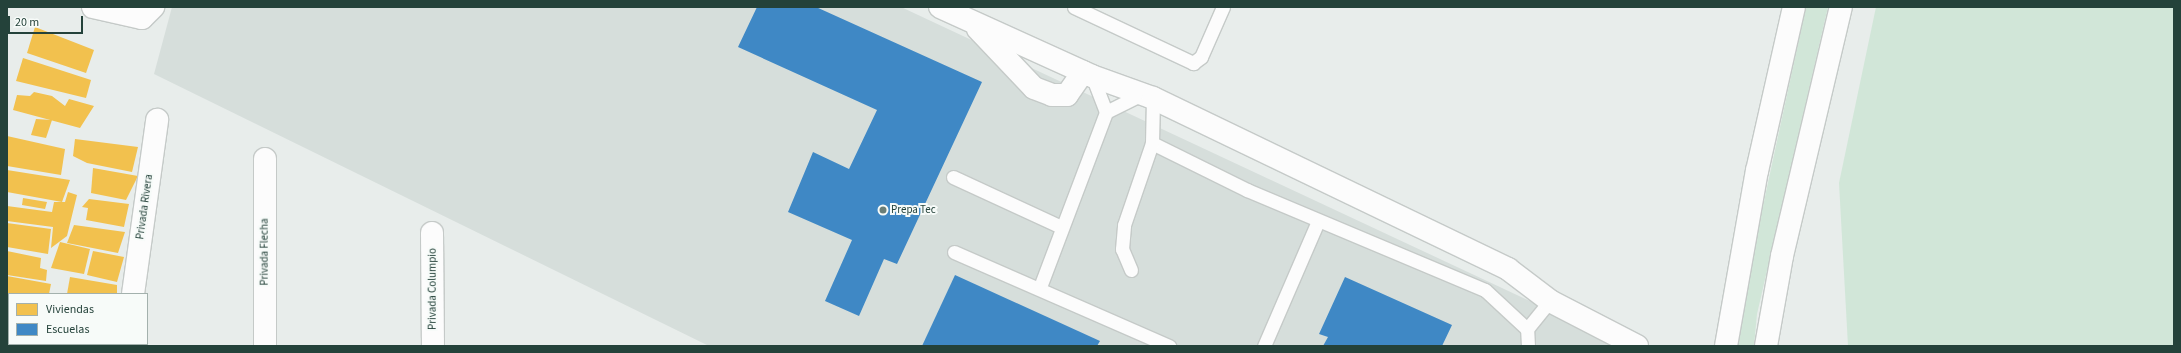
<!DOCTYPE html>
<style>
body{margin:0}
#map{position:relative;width:2181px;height:353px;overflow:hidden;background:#e8edeb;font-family:"Source Sans 3",sans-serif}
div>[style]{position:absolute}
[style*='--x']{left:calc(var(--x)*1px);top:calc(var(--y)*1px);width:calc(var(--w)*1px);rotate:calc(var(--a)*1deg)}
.built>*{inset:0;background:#d6dedb}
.green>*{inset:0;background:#d1e6d8}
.homes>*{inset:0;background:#f2c14e}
.schools>*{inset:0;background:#3f88c5}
.roads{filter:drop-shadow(1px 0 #c5cac8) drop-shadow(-1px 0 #c5cac8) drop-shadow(0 1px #c5cac8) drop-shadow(0 -1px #c5cac8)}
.lane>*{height:13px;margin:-6.5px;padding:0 6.5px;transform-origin:6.5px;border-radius:6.5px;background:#fcfcfc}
.street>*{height:22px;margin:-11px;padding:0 11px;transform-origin:11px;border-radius:11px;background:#fcfcfc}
.dots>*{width:11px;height:11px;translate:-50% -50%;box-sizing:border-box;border:2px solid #f7fbf9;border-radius:50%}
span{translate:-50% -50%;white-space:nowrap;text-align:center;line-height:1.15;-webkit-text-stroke:4px #f7fbf9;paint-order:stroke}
.street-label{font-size:11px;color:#24423a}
.poi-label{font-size:11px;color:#24423a}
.left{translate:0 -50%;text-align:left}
.frame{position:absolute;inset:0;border:8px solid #24423a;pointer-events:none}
.legend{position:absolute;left:8px;top:293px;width:140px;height:52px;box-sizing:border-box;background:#f7fbf9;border:1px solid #a3b1ad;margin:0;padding:5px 7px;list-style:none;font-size:12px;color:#24423a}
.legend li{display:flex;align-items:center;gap:8px;height:20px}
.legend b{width:20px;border:1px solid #a3b1ad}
.scale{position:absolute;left:8px;top:16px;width:75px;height:18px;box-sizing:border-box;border:2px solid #24423a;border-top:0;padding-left:5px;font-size:12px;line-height:14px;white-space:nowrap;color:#24423a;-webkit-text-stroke:3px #f7fbf9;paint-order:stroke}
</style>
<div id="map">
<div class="built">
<i style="clip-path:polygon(172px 7px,901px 7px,1626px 346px,709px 346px,154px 74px)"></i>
</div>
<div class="green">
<i style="clip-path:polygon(1806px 7px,1828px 7px,1757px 314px,1754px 346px,1737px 346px,1742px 303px)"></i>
<i style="clip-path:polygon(1876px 7px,2174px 7px,2174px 346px,1848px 346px,1839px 183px)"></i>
</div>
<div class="homes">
<i style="clip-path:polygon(35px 27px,94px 50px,86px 73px,27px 53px)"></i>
<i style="clip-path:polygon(23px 58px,91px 80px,86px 98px,16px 81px)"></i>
<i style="clip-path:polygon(34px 92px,52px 96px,65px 106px,69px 99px,94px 106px,80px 128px,13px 110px,17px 95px,30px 96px)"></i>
<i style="clip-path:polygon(36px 119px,52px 120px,46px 138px,31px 135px)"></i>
<i style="clip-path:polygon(7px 136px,65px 149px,61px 175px,7px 166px)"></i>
<i style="clip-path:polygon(75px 139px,138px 147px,132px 172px,87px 163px,73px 156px)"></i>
<i style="clip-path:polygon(93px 168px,138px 176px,126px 200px,91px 193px)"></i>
<i style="clip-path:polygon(7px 170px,70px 180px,62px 202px,7px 192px)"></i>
<i style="clip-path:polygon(68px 192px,77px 195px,67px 236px,51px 248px,53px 227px,7px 221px,7px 206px,52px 212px,54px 202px,65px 202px)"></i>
<i style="clip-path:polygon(23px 198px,47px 202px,45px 209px,22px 205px)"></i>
<i style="clip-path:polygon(89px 199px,129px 204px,124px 227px,86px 220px,88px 208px,82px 207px)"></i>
<i style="clip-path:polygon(7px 223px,51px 229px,48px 254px,7px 247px)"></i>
<i style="clip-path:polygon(74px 225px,125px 232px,118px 253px,67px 243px)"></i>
<i style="clip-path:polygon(60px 242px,90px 249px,84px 274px,51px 268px)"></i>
<i style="clip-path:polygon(7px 251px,41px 258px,40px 268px,47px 270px,46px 281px,7px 275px)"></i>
<i style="clip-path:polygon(93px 251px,124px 257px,117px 282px,87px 275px)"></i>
<i style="clip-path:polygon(7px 276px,51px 284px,49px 294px,9px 294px,7px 301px)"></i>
<i style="clip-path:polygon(70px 277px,117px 285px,117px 294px,67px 294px)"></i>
<i style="clip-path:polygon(7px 330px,9px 344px,32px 346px,7px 346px)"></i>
<i style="clip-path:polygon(49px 344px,107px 344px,49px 346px)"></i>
</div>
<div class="schools">
<i style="clip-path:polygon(757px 7px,816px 7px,982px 82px,897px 264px,884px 259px,859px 316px,825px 301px,852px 240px,788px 212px,813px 152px,849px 169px,877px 110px,738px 47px)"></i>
<i style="clip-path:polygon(955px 275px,1100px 341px,1097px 346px,922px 346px)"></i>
<i style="clip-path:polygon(1345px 277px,1452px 325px,1442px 346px,1323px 346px,1328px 337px,1319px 334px)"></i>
</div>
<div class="roads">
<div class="lane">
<i style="--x:1074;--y:7;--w:132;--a:25.2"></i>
<i style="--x:1193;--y:63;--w:10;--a:-37"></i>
<i style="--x:1201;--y:57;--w:55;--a:-66.3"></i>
<i style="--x:1106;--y:112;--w:40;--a:-26.6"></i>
<i style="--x:1152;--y:143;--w:106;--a:26.3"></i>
<i style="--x:1247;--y:190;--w:258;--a:22.8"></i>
<i style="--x:1485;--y:290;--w:57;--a:42.9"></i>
<i style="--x:953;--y:177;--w:119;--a:24.8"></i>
<i style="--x:954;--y:252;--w:235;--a:23.6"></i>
<i style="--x:1131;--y:270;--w:23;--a:-113"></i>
<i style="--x:1122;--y:249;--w:24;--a:-85"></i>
<i style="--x:1124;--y:225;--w:87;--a:-71.1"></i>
<i style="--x:1152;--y:143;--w:45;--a:-88.7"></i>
<i style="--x:1040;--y:287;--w:187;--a:-69.3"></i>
<i style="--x:1106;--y:112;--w:39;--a:-111"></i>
<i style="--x:1264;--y:346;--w:136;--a:-66.6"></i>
<i style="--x:1528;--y:346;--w:17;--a:-93"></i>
<i style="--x:1527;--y:329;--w:36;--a:-51"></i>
</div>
<div class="street">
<i style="--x:93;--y:7;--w:50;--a:12.7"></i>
<i style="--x:142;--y:18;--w:16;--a:-45"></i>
<i style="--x:940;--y:7;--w:167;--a:24.4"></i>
<i style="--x:1092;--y:76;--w:65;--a:19.8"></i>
<i style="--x:1153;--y:98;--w:394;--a:25.7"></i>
<i style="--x:1508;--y:269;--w:53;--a:37.3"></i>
<i style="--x:1550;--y:301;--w:98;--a:27.3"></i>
<i style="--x:978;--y:29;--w:81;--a:46.5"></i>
<i style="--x:1034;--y:88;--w:19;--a:21"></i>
<i style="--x:1052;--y:95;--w:15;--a:0"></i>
<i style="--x:1067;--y:95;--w:28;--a:-55"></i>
<i style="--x:432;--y:233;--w:113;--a:89.5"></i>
<i style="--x:133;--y:294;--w:176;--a:-82.1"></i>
<i style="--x:126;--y:346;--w:2;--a:-63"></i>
<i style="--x:265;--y:346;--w:187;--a:-90"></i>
<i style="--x:1726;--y:346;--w:178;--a:-80"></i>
<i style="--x:1757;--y:171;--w:168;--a:-77.3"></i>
<i style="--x:1766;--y:346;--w:91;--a:-79.9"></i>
<i style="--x:1782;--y:256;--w:256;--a:-76.7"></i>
</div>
</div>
<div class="dots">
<i style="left:883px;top:210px;background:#697e78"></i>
</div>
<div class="street-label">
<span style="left:145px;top:207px;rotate:-82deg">Privada Rivera</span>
<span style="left:265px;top:252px;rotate:-90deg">Privada Flecha</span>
<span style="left:433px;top:289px;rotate:-90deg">Privada Columpio</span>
</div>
<div class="poi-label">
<span class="left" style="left:891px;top:210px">Prepa Tec</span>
</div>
<div class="frame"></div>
<ul class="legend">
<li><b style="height:11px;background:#f2c14e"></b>Viviendas</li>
<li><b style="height:11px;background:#3f88c5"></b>Escuelas</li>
</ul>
<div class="scale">20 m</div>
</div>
